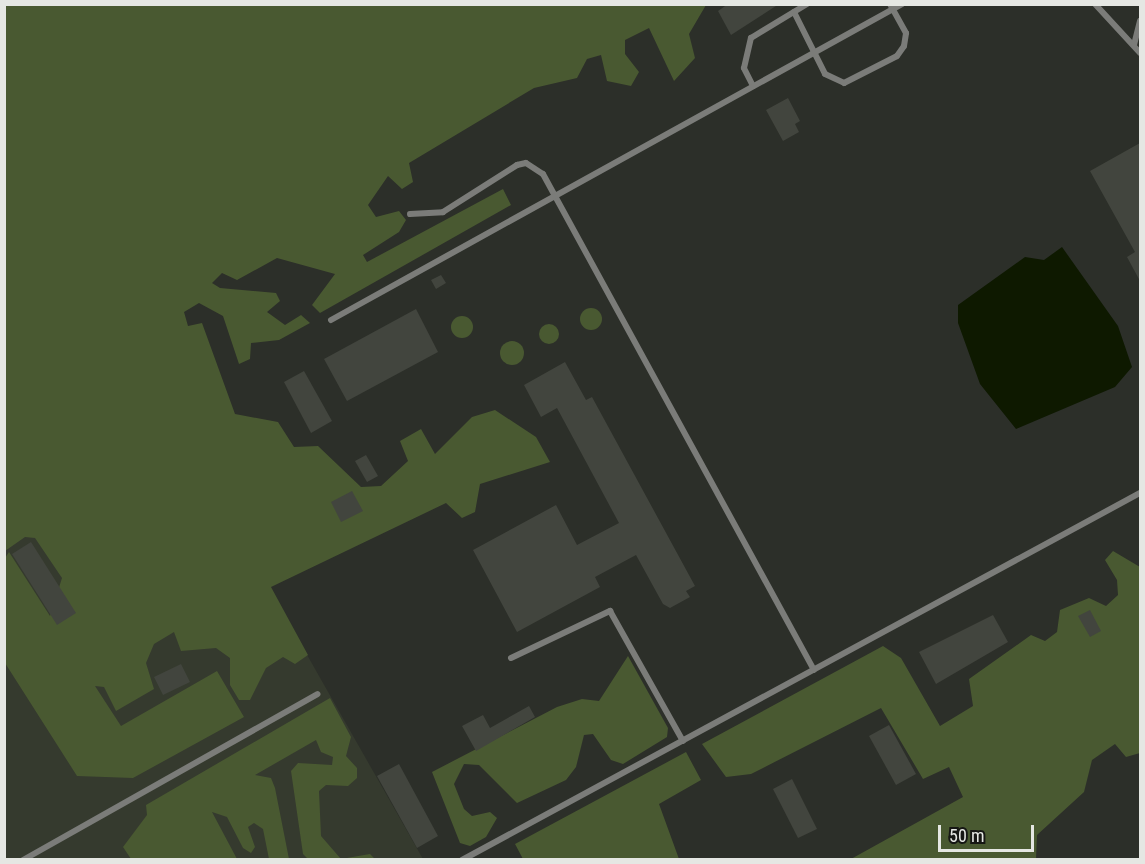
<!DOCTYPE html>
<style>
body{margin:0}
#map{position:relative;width:1145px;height:864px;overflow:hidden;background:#2c2f29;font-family:"Roboto Condensed",sans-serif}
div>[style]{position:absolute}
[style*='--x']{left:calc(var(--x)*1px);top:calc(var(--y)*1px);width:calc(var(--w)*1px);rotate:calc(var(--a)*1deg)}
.built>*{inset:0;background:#353a2e}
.green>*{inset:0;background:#495931}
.round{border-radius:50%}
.water>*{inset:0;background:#0e1900}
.building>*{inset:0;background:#42453e}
.service>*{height:6px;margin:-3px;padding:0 3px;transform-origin:3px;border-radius:3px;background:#7b7c79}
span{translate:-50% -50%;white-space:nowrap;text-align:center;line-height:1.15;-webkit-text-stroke:4.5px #161714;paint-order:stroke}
.frame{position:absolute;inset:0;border:6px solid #e5e7e3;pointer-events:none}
.scale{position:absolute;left:938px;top:825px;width:96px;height:27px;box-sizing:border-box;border:3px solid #e5e7e3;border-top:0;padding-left:8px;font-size:18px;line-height:21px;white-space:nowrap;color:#e5e7e3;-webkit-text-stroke:4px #161714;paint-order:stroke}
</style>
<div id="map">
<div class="built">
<i style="clip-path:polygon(4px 52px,223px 507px,423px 859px,5px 859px)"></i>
</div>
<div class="green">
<i style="clip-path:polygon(5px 5px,706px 5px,689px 34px,695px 58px,674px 81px,649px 28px,625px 40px,625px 54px,639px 72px,631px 86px,607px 81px,601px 55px,587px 59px,577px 78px,534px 88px,409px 163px,413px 182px,402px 189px,388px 176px,368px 205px,376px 217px,399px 211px,406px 220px,399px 232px,363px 255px,367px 262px,503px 189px,511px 205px,320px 313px,312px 305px,335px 274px,277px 258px,237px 280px,222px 273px,212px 283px,220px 288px,276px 293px,280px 301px,267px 312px,285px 325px,301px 315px,310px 323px,279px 340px,251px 343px,250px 359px,239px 364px,223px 316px,199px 303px,184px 312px,188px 326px,202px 323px,235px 414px,278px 422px,294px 447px,318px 446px,361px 487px,381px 486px,408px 461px,400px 441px,421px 429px,435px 454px,472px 417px,495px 410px,536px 437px,550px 462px,480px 484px,475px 512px,462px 518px,446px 503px,271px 587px,308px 655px,295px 664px,283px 657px,266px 668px,250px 700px,239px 700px,230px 685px,230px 658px,216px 648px,181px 651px,174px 632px,154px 644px,146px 663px,154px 689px,116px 711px,104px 687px,95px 686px,121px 726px,217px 671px,244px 717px,133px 778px,77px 776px,5px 663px,5px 558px,9px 552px,50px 616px,62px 578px,35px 538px,25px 537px,5px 551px)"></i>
<i class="round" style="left:580px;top:308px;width:22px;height:22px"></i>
<i class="round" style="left:451px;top:316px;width:22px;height:22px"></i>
<i class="round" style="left:539px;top:324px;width:20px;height:20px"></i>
<i class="round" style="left:500px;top:341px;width:24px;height:24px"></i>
<i style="clip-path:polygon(1113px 551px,1140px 567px,1140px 753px,1126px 757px,1115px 744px,1092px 760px,1084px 792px,1037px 835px,1036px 859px,851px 859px,963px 797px,949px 767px,923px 779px,881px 708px,751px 774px,726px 777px,702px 744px,883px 646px,901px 658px,940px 726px,973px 706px,969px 679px,1031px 635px,1045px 641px,1057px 632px,1060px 610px,1089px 598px,1106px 606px,1118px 595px,1117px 580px,1105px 560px)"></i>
<i style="clip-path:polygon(628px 656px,668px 728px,667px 737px,623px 764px,611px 760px,593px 734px,584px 735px,576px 767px,566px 780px,517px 803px,479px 765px,464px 764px,454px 784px,464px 809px,472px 816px,490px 812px,497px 818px,486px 837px,470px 846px,460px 843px,432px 772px,557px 707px,582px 699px,599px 701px)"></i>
<i style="clip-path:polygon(330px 698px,351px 737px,346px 756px,357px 768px,357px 778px,348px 786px,326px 785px,319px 791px,321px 836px,341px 859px,370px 854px,375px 859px,308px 859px,303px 854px,291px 771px,298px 763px,332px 765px,333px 757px,321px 752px,316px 740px,255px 775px,271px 778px,275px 788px,289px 859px,269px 859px,263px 829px,254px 823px,248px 827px,255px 847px,251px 853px,243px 848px,227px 817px,212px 812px,237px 859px,131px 859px,123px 847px,147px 815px,146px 805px)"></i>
<i style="clip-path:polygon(686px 752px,701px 780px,659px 804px,679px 859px,523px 859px,515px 844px)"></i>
</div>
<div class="water">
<i style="clip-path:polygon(1062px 247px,1118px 326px,1132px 367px,1115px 387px,1016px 429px,980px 384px,958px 323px,958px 305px,1025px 257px,1044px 260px)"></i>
</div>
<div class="building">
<i style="clip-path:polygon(728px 4px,779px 4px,731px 35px,718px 11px)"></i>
<i style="clip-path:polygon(788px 98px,800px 121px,795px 124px,799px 132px,783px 141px,766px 110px)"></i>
<i style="clip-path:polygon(1140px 143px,1140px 281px,1127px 257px,1135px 252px,1090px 171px)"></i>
<i style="clip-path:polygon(441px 275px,446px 283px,436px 289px,431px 280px)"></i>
<i style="clip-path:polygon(416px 309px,438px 352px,347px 401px,324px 359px)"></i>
<i style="clip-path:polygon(565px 362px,586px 400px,592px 397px,695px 586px,686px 591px,690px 597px,670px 608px,663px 604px,636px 555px,595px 577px,600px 587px,517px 632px,473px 550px,556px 505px,577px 545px,619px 523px,557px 408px,541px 417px,524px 385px)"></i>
<i style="clip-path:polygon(304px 371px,332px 421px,311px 433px,284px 382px)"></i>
<i style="clip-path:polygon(366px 455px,378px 476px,367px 482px,355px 461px)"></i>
<i style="clip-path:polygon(352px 491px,363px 511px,341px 522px,331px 502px)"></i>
<i style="clip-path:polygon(31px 542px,76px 613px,57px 625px,12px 554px)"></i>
<i style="clip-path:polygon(1090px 610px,1101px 631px,1090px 637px,1078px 616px)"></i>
<i style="clip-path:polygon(993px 615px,1008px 642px,936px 684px,919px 652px)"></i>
<i style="clip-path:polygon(181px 664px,190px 682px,163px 695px,154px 677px)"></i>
<i style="clip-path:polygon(529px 706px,535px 717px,476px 751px,462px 726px,483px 715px,490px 728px)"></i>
<i style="clip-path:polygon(889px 725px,916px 774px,896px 785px,869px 736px)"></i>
<i style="clip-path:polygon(399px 764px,438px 836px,417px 848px,377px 776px)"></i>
<i style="clip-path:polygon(792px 779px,817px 829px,798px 838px,773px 789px)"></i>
</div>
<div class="service">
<i style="--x:1095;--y:4;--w:67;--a:47.4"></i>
<i style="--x:794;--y:12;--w:69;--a:63.4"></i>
<i style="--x:825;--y:74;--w:21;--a:25"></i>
<i style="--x:844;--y:83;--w:59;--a:-27"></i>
<i style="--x:897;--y:56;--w:12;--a:-55"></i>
<i style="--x:904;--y:46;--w:13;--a:-81"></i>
<i style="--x:906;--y:33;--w:33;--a:-119"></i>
<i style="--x:1134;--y:45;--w:25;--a:-76"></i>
<i style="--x:753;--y:86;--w:20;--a:-117"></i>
<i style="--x:744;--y:68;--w:31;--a:-77"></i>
<i style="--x:751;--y:38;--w:66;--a:-31.3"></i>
<i style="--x:410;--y:214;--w:33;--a:-3"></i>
<i style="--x:443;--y:212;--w:88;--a:-32.4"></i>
<i style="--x:517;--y:165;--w:9;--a:-13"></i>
<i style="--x:526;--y:163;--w:20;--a:33"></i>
<i style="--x:543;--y:174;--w:565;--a:61.35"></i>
<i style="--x:331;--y:320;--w:653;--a:-28.96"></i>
<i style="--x:511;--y:658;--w:110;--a:-25.4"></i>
<i style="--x:610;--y:611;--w:149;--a:60.7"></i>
<i style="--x:23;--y:860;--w:338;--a:-29.4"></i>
<i style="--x:462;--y:860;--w:771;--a:-28.43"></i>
</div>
<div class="frame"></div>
<div class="scale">50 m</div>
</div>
